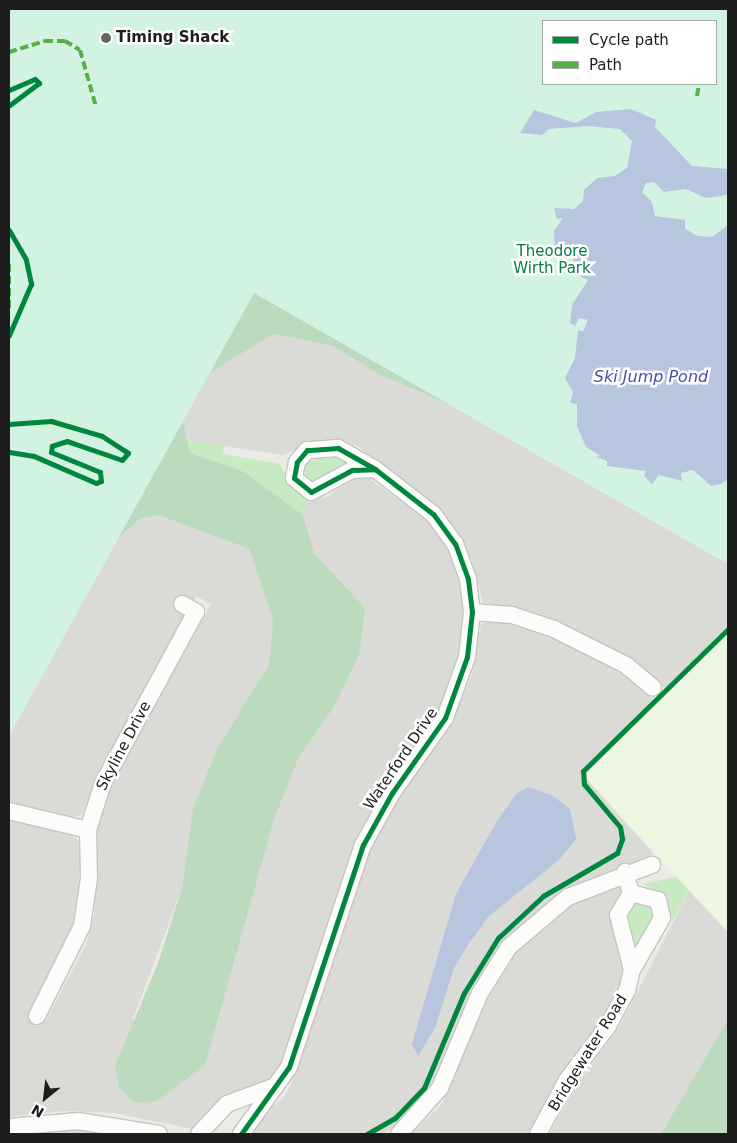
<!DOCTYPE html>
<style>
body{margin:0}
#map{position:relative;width:737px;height:1143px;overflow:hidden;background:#ebebe5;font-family:"DejaVu Sans",sans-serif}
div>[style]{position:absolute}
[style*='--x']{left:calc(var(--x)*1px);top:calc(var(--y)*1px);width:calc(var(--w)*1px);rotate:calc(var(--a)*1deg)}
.residential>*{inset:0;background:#dadad7}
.education>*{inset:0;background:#edf6e0}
.grass>*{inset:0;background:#c7eac3}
.forest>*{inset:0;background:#bcdbbe}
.park>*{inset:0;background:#d2f3e1}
.water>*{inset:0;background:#b8c5df}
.roads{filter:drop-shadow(1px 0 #c4c4c1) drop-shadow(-1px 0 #c4c4c1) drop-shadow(0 1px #c4c4c1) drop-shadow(0 -1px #c4c4c1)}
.street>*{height:16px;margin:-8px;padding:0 8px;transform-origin:8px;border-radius:8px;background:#fcfcfb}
.quiet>*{height:4px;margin-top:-2px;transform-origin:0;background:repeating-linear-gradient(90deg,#55b145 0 8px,transparent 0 12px)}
.cycleway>*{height:5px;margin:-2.5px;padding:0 2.5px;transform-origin:2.5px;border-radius:2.5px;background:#00873e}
.dots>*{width:14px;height:14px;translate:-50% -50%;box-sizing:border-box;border:2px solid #fff;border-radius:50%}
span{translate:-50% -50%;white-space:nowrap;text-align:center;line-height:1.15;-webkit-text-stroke:5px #fff;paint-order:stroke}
.poi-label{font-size:15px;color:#1d1d1d;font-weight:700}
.left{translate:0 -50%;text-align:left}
.park-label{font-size:15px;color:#097c45}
.street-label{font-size:15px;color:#1d1d1d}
.water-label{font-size:16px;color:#484eae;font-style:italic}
.frame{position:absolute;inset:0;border:10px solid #1d1d1d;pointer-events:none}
.legend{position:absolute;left:542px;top:20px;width:175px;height:65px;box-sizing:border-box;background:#fff;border:1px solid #a5a5a5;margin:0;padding:6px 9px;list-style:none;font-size:15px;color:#1d1d1d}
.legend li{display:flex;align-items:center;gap:10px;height:25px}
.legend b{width:25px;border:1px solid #a5a5a5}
.north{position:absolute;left:20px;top:1073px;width:50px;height:50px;-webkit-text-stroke:4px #fff;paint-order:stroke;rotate:209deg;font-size:14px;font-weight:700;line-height:20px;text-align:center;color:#1d1d1d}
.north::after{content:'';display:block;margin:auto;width:18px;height:22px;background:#1d1d1d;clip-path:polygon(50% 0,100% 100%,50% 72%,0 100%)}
</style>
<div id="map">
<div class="residential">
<i style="clip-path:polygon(274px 334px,334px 346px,376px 373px,456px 408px,728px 564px,728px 631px,716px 645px,584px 776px,654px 854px,564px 890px,515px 930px,495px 955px,440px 1077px,405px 1119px,383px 1134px,250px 1134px,255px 1120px,283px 1098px,291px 1085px,370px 849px,392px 808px,455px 716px,472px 674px,481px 624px,489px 620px,516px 625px,567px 643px,636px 682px,656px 704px,669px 692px,633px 661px,567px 625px,519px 609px,483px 603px,472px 560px,442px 512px,359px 447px,338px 440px,320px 441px,282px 455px,187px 440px,183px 421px,211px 372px)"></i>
<i style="clip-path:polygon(368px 478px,430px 521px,457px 565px,465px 603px,461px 654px,445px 703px,429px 730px,368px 819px,282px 1068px,271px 1080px,193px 1129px,114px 1113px,64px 1111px,9px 1117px,9px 818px,70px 833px,80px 842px,79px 918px,31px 1015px,45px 1022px,86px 945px,94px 916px,98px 826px,108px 792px,211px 604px,196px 596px,93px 787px,82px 815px,65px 818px,9px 802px,9px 736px,118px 538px,140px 519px,158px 515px,249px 549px,273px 621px,269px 664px,217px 749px,193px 808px,182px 888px,133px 1019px,205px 1065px,275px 817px,299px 757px,334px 707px,365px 608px,314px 553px,303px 515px,311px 499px,327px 497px,353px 479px)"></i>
<i style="clip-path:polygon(620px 881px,623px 889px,612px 908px,622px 972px,619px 991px,530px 1134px,411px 1134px,441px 1105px,484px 1006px,513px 957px,561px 912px)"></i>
<i style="clip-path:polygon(689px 891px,728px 932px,728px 1019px,661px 1134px,550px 1134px,568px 1097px,620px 1026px)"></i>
<i style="clip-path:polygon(78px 1128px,121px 1134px,14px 1134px)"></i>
</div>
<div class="education">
<i style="clip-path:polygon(728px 631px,728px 932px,584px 776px)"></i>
</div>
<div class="grass">
<i style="clip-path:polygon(187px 440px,224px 446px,223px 454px,280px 464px,292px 489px,311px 499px,303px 515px,245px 472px,190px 453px)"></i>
<i style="clip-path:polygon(333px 455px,346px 458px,349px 464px,317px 481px,305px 479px,305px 462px)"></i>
<i style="clip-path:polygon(676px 877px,689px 891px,672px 921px,665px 895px,642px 884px)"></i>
<i style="clip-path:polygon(636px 900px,648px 901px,657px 913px,638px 947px,631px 943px,627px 914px)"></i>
</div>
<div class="forest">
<i style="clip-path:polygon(236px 274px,500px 427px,376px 373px,334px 346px,274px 334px,211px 372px,183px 421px,190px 453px,245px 472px,303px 515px,314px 553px,365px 608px,359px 655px,334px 707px,299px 757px,275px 817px,205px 1065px,157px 1101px,134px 1103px,119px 1087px,115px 1066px,158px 963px,182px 888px,193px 808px,217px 749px,269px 664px,273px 621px,249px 549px,158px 515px,140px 519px,118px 538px,9px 401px)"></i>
<i style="clip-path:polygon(728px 1019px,728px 1134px,661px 1134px)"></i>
</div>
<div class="park">
<i style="clip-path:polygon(evenodd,9px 9px,728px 9px,728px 564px,254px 293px,9px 736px,9px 9px,543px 21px,716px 21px,716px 84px,543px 84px,543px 21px)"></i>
</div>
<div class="water">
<i style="clip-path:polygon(631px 109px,656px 120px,655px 127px,692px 166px,728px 169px,728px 194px,722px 196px,706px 198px,686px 189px,664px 192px,654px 182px,646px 183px,642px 192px,652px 202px,655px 216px,685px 220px,685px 229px,698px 236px,712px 237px,728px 225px,728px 479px,721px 484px,711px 486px,693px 470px,681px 473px,682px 481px,659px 475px,652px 484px,644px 476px,646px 471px,607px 466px,607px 461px,596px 457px,601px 456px,586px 447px,577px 426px,577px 404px,570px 403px,573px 392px,565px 378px,575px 358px,578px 330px,583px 331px,588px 320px,579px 318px,575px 326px,570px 323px,572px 305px,588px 280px,573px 273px,574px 249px,555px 251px,554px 231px,563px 218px,557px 219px,554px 208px,574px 209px,583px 201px,584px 190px,597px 178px,615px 176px,627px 168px,632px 141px,620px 129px,587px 126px,549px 129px,542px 135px,520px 133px,534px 110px,576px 123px,596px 112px)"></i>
<i style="clip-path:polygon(528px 787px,551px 795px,570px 809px,576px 839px,559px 860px,489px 916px,470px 942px,454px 968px,435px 1028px,418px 1056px,412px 1044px,456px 894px,497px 821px,517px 793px)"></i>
</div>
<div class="roads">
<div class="street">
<i style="--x:472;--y:612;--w:40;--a:4.3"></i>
<i style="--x:512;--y:615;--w:44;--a:18.4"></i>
<i style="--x:554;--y:629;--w:80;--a:26.6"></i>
<i style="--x:626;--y:665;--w:35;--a:40"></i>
<i style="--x:9;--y:811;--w:81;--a:13.5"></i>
<i style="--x:631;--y:893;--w:28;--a:15"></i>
<i style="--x:658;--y:900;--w:18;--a:77"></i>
<i style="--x:662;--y:918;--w:60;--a:120"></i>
<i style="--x:37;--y:1016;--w:101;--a:-63.4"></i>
<i style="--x:82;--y:926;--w:49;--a:-81.7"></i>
<i style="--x:89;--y:878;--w:48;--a:-91.2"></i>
<i style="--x:88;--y:830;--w:49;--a:-72.3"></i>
<i style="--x:103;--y:783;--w:195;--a:-61.5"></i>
<i style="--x:196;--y:612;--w:16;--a:-150"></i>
<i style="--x:9;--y:1127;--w:69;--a:-5"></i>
<i style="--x:78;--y:1121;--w:82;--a:9.1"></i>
<i style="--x:199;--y:1134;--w:41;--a:-47"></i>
<i style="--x:227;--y:1104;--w:52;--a:-20.2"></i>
<i style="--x:241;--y:1134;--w:82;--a:-54.4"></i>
<i style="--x:289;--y:1067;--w:234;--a:-71.6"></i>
<i style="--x:363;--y:845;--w:60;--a:-60.9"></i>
<i style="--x:392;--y:793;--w:92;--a:-54.8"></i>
<i style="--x:445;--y:718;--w:65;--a:-70.2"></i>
<i style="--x:467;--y:657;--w:45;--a:-83.7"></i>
<i style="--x:472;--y:612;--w:33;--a:-97"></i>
<i style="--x:468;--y:579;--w:37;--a:-110"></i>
<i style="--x:455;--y:544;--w:37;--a:-126"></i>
<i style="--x:433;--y:514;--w:73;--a:-142.2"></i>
<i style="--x:375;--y:469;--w:43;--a:-150.4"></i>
<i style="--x:338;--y:448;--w:31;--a:176"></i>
<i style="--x:307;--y:450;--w:16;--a:130"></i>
<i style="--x:297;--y:462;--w:16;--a:101"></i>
<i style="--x:294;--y:478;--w:22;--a:39"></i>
<i style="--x:311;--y:492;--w:47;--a:-28.2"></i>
<i style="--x:352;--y:470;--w:23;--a:-2"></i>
<i style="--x:399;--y:1134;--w:62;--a:-48.3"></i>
<i style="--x:440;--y:1088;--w:103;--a:-67.2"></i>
<i style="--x:480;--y:993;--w:54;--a:-57.8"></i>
<i style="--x:509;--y:947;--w:77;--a:-40.3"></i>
<i style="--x:568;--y:897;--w:90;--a:-20.9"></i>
<i style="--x:538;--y:1134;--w:61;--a:-61.8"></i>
<i style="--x:567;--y:1080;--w:68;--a:-52.8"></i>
<i style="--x:608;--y:1026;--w:40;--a:-62"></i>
<i style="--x:627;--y:991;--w:22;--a:-77"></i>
<i style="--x:632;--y:970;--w:57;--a:-104.3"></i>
<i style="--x:618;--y:915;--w:26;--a:-59"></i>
<i style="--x:631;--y:893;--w:22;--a:-106"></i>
</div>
</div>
<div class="quiet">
<i style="--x:9;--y:52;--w:38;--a:-17"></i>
<i style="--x:45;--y:41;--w:20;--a:0"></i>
<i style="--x:65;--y:41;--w:17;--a:31"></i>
<i style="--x:80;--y:50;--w:59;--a:74.3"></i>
<i style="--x:697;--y:96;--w:12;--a:-81"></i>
<i style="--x:9;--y:264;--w:47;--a:90"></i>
</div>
<div class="cycleway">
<i style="--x:9;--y:90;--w:28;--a:-23"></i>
<i style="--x:35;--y:79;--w:6;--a:45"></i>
<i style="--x:39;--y:83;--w:38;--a:143"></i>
<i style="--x:9;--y:230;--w:34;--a:60"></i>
<i style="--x:26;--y:260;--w:25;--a:78"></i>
<i style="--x:31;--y:284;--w:56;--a:113.3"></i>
<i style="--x:9;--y:424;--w:42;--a:-4.1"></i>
<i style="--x:51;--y:421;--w:53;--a:16.4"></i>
<i style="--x:102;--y:436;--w:31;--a:33"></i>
<i style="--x:128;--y:453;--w:9;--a:131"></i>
<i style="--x:122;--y:460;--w:58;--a:-160.9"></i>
<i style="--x:67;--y:441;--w:16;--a:162"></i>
<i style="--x:52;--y:446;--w:6;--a:99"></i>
<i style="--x:51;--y:452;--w:53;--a:22.2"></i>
<i style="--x:100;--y:472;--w:9;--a:84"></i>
<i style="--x:101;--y:481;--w:5;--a:158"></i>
<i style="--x:96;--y:483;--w:68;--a:-156.5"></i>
<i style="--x:34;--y:456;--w:25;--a:-171"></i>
<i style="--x:241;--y:1134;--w:82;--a:-54.4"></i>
<i style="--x:289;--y:1067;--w:234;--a:-71.6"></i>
<i style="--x:363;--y:845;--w:60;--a:-60.9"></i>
<i style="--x:392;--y:793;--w:92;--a:-54.8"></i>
<i style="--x:445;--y:718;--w:65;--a:-70.2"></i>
<i style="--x:467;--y:657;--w:45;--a:-83.7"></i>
<i style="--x:472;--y:612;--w:33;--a:-97"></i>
<i style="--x:468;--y:579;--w:37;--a:-110"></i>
<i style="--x:455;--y:544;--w:37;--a:-126"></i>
<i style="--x:433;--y:514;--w:73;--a:-142.2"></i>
<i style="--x:375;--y:469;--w:43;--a:-150.4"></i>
<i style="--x:338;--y:448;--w:31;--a:176"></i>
<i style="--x:307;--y:450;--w:16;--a:130"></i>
<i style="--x:297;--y:462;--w:16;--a:101"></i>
<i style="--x:294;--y:478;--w:22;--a:39"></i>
<i style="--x:311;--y:492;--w:47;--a:-28.2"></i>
<i style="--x:352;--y:470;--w:23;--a:-2"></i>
<i style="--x:367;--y:1134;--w:32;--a:-30"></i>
<i style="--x:395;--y:1118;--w:42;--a:-46"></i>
<i style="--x:424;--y:1088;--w:103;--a:-67.2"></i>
<i style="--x:464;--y:993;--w:65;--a:-58.3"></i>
<i style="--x:498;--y:938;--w:62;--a:-43"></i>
<i style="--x:543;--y:896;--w:86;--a:-30.2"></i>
<i style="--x:617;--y:853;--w:15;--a:-70"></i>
<i style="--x:622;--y:839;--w:12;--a:-99"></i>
<i style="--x:620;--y:827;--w:56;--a:-129.9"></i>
<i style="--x:584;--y:784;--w:13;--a:-94"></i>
<i style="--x:583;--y:771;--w:203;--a:-44.4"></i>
</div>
<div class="dots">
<i style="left:106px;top:38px;background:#656563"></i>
</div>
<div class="poi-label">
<span class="left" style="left:116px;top:38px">Timing Shack</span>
</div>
<div class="park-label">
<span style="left:552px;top:260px">Theodore<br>Wirth Park</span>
</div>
<div class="street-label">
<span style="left:124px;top:746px;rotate:-62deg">Skyline Drive</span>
<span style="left:401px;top:759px;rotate:-56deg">Waterford Drive</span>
<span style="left:588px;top:1053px;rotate:-58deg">Bridgewater Road</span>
</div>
<div class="water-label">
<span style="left:651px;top:377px">Ski Jump Pond</span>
</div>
<div class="frame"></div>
<ul class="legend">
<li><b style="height:6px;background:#00873e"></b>Cycle path</li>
<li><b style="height:6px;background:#55b145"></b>Path</li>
</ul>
<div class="north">N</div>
</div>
